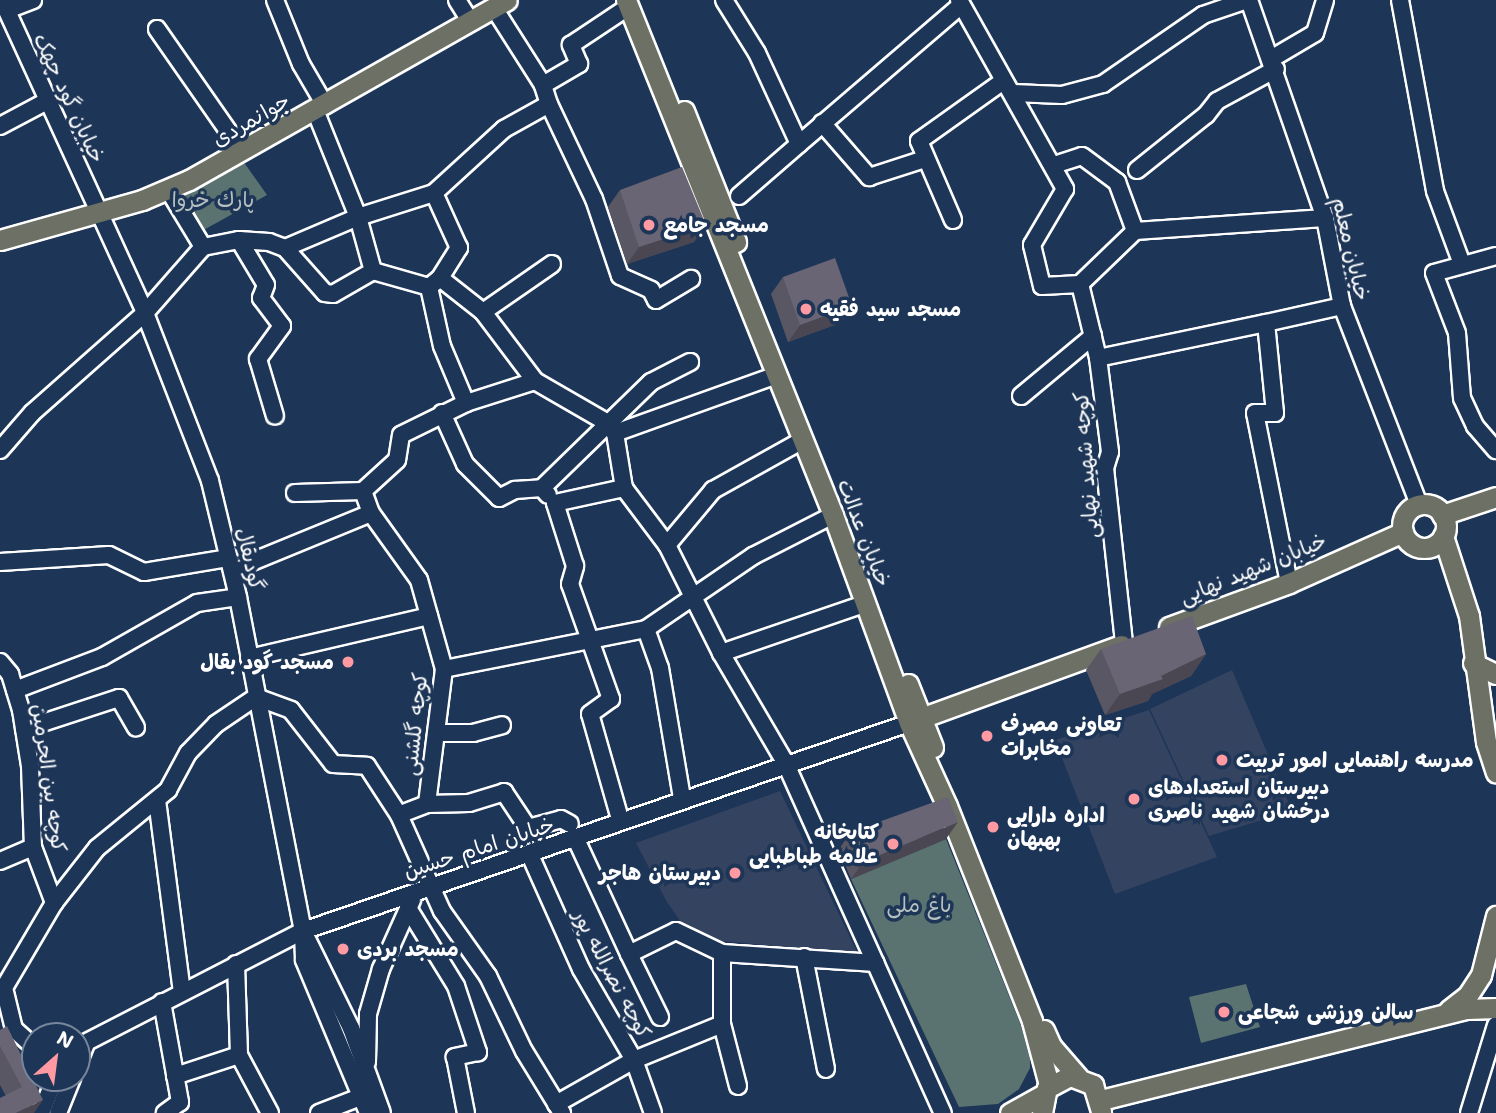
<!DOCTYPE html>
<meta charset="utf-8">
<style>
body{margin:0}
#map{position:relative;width:1496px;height:1113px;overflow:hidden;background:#1d3557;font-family:"Shantell Sans","Playpen Sans Arabic",sans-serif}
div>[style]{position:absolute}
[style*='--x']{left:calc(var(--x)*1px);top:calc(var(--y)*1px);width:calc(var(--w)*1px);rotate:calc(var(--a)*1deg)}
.built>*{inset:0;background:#344360}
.green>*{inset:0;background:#5a7370}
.roads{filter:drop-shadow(2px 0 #fff) drop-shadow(-2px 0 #fff) drop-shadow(0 2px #fff) drop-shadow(0 -2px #fff)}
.minor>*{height:16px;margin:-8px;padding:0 8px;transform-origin:8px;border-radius:8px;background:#1d3557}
.major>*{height:19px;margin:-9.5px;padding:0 9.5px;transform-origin:9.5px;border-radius:9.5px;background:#6c7065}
.major>.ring{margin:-9.5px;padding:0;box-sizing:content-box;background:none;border:19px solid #6c7065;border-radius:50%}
.wall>*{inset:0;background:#5a5765}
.shaded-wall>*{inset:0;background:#4a4752}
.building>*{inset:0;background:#696575}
.dots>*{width:19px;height:19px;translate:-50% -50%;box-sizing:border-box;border:4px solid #1d3557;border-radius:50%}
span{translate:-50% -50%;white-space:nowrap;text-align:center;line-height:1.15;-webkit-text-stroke:7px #1d3557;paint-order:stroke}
.street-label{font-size:21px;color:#fff}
.park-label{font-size:21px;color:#b5c0bf}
.poi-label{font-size:21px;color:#fff;font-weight:700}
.left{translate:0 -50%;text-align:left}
.right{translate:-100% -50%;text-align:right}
.north{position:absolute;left:21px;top:1022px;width:70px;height:70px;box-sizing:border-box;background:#1d3557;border:2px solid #77869a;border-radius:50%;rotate:28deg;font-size:19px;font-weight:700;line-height:28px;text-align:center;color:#fff}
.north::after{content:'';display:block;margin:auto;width:24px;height:32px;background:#ff9aa2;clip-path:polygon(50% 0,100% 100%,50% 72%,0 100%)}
</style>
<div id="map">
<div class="built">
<i style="clip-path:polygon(1232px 670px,1292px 811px,1209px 836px,1150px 709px)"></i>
<i style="clip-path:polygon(1149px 710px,1217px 857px,1115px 894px,1055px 740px)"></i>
<i style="clip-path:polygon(780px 791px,858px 954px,692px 938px,667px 902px,636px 843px)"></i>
</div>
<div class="green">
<i style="clip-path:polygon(243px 161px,267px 195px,200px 232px,177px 192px)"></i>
<i style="clip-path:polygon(946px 839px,1030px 1048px,1030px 1068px,1019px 1089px,998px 1104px,959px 1107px,851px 879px)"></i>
<i style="clip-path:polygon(1246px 984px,1260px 1027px,1201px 1043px,1189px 997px)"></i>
</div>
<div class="roads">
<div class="minor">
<i style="--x:2;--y:0;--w:344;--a:65.4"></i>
<i style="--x:145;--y:313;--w:180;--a:68.8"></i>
<i style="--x:210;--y:481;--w:119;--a:76.4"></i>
<i style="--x:238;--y:597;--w:340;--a:79"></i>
<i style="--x:303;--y:931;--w:29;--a:88"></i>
<i style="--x:304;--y:960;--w:166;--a:67.3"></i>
<i style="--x:275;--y:0;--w:69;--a:67.9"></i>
<i style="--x:301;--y:64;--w:48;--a:59.7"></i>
<i style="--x:457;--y:0;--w:26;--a:58"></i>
<i style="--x:724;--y:0;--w:62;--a:58.1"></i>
<i style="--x:757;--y:53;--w:100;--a:65.2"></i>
<i style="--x:799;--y:144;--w:213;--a:-40.6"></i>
<i style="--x:959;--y:0;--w:217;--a:60.7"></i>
<i style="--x:1065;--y:189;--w:65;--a:120.5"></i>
<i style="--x:1032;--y:245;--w:42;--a:76.3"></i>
<i style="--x:1042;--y:286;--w:38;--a:-3"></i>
<i style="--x:1080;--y:284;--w:76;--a:-43.9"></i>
<i style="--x:1135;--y:231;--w:190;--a:-3.9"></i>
<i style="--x:1249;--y:0;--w:231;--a:70.8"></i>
<i style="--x:1325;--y:218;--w:90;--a:79.1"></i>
<i style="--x:1342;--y:306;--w:213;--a:68.8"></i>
<i style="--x:1400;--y:0;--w:194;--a:79.6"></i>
<i style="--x:1435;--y:191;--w:78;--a:69.7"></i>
<i style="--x:494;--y:8;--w:91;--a:57.5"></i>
<i style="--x:7;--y:10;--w:28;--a:-21"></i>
<i style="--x:157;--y:29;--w:149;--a:55.1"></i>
<i style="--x:1271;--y:59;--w:51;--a:-30.6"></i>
<i style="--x:1315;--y:33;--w:34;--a:-73"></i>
<i style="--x:1013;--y:93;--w:49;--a:2.3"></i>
<i style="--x:1062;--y:95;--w:42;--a:-15"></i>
<i style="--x:1103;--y:84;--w:121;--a:-34.6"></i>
<i style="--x:1203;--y:15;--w:46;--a:-18.8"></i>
<i style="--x:549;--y:104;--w:105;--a:64.7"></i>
<i style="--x:594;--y:199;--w:81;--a:71.3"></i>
<i style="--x:620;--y:276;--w:34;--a:24"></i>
<i style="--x:651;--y:290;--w:11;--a:63"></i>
<i style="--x:656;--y:300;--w:41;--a:-31"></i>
<i style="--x:822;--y:123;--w:72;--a:49"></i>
<i style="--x:869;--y:177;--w:59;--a:-17.8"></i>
<i style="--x:0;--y:126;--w:53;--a:-28"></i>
<i style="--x:1054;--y:165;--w:29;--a:-18"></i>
<i style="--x:1082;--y:156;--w:44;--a:36.6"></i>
<i style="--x:1117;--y:182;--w:52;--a:69.8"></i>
<i style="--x:1137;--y:170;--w:88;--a:-38.6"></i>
<i style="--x:1206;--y:115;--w:18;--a:-52"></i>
<i style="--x:1217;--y:101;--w:67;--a:-28.5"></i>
<i style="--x:168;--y:189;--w:68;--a:58.9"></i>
<i style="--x:203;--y:247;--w:37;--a:-11"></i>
<i style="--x:239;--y:240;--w:30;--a:4"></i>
<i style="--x:269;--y:242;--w:17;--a:21"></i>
<i style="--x:285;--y:248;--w:60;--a:48.4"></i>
<i style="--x:325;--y:293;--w:8;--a:7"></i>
<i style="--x:333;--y:294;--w:46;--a:-29.9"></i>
<i style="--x:373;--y:271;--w:58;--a:15.9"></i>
<i style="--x:429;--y:287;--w:14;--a:-39"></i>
<i style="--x:440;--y:278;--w:36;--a:-58"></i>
<i style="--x:459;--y:248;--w:60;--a:-114.4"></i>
<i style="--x:434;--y:193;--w:95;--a:-42.4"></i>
<i style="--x:504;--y:129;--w:51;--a:-29.1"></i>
<i style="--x:549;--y:104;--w:20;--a:-108"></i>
<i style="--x:543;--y:85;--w:42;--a:-30.3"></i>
<i style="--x:579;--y:64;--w:21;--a:-113"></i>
<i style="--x:571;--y:45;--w:69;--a:-33.7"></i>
<i style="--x:739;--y:196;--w:79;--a:-40.9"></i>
<i style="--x:953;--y:220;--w:86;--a:-113.3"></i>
<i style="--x:919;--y:141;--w:103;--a:-35.5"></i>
<i style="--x:239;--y:240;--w:52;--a:59"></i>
<i style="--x:266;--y:285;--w:14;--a:111"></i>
<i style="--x:261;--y:298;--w:35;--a:53"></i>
<i style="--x:282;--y:326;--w:41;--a:126"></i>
<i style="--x:258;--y:359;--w:59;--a:73.4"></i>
<i style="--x:285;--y:248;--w:79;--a:-23"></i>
<i style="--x:358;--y:217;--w:115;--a:-111.9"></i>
<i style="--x:1496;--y:256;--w:64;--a:164.7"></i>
<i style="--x:1434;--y:273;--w:64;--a:69"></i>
<i style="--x:1457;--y:333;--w:65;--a:85.6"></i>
<i style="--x:1462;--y:398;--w:31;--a:65"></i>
<i style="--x:1475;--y:426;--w:32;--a:49"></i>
<i style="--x:373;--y:271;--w:56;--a:-105.5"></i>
<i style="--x:358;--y:217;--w:80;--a:-17.5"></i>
<i style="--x:440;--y:278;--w:55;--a:38.3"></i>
<i style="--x:483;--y:312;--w:86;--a:53"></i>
<i style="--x:1080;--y:284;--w:76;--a:76.3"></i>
<i style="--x:1098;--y:358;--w:95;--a:82.7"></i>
<i style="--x:1110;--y:452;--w:17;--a:107"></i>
<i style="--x:1105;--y:468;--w:177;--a:83.8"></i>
<i style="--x:429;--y:287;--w:60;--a:77.6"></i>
<i style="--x:442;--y:346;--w:62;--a:67.2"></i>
<i style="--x:466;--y:403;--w:72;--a:153.8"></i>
<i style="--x:401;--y:435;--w:25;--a:99"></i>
<i style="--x:397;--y:460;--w:46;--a:137.6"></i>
<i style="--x:363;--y:491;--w:23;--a:70"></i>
<i style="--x:371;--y:513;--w:82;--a:54.4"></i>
<i style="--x:419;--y:580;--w:92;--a:74.3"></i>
<i style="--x:444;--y:669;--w:136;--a:97.2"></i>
<i style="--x:427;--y:804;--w:30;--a:159"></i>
<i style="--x:399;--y:815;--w:105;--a:65.9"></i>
<i style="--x:442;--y:911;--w:80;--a:54.7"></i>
<i style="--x:488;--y:976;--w:83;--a:64.4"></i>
<i style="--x:524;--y:1051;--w:73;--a:58.5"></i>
<i style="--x:483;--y:312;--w:84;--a:-34.8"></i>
<i style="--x:1098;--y:358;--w:172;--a:-11.8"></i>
<i style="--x:1021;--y:396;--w:94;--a:-39.8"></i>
<i style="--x:466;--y:403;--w:72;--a:-17.7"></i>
<i style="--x:535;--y:381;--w:82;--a:30"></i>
<i style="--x:606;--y:422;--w:14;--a:51"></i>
<i style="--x:615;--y:433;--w:172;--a:-19.7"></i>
<i style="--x:442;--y:413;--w:56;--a:65.7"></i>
<i style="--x:465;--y:464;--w:48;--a:45"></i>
<i style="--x:499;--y:498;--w:18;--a:-27"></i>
<i style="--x:515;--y:490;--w:27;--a:-4"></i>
<i style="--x:542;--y:488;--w:9;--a:49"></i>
<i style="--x:615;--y:433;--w:56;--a:80.7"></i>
<i style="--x:624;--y:488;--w:71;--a:53"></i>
<i style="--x:667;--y:545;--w:121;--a:63.4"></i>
<i style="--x:721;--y:653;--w:126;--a:59.6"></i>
<i style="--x:785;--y:762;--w:385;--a:65.8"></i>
<i style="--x:0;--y:450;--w:49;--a:-49.1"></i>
<i style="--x:32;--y:413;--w:151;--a:-41.5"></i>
<i style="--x:145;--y:313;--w:88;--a:-48.7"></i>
<i style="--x:542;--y:488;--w:152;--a:-44.2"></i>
<i style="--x:651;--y:382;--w:44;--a:-27.1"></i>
<i style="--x:295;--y:493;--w:68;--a:-1.7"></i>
<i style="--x:667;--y:545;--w:72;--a:-50.1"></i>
<i style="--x:713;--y:490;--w:103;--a:-29.1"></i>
<i style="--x:0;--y:562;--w:109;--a:-3.7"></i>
<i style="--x:109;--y:555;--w:39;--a:26"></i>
<i style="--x:144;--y:572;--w:86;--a:-9.4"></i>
<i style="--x:232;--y:570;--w:150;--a:-22.3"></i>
<i style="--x:1289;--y:583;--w:173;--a:-101.3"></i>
<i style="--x:1255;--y:413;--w:20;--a:0"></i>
<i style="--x:1275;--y:413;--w:90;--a:-95.7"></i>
<i style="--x:1266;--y:323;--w:78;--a:-12.6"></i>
<i style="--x:646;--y:629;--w:41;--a:70.3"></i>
<i style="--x:660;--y:668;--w:132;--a:80.4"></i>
<i style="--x:721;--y:653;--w:154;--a:-18.9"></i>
<i style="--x:249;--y:658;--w:185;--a:-13.1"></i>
<i style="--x:0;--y:662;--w:16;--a:50"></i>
<i style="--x:10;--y:674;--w:38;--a:73"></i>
<i style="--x:21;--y:710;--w:57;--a:80.9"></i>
<i style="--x:30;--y:766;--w:81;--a:87.9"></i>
<i style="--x:33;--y:847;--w:60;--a:69.4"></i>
<i style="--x:54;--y:903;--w:99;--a:120.5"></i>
<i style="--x:4;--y:988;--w:42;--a:76.3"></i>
<i style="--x:14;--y:1029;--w:28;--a:42"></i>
<i style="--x:444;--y:669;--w:206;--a:-11.2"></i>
<i style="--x:646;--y:629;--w:130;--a:-34.3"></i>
<i style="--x:753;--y:556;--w:90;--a:-27.1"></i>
<i style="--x:15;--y:690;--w:93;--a:-20.8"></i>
<i style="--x:102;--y:657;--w:109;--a:-29.6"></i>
<i style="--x:197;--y:603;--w:41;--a:-8.3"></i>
<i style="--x:24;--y:729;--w:100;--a:-18.1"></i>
<i style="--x:119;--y:698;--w:34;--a:60"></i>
<i style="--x:436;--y:733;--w:37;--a:0"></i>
<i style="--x:473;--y:733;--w:30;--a:-15"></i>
<i style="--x:157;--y:800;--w:194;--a:82.6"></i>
<i style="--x:427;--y:804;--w:42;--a:-1.4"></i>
<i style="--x:469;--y:803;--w:37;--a:-17"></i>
<i style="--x:504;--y:792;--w:43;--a:56.3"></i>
<i style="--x:528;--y:828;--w:34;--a:-15"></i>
<i style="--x:561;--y:819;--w:10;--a:29"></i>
<i style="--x:620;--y:819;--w:109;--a:-105.9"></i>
<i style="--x:590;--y:714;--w:26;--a:-36"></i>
<i style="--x:611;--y:699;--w:122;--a:-109.6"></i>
<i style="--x:570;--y:584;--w:19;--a:-74"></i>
<i style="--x:575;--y:566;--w:66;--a:-107.6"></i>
<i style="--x:555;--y:503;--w:71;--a:-12.3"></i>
<i style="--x:575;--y:837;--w:129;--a:65.2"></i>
<i style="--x:530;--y:855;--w:125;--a:65.9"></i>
<i style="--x:581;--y:969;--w:105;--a:59.8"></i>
<i style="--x:634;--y:1060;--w:56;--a:70.3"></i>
<i style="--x:0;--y:861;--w:36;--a:-23"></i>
<i style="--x:54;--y:903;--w:70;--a:-52"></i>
<i style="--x:97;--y:848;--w:92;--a:-39.2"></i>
<i style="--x:168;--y:790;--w:42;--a:-61.6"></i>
<i style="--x:188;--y:753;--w:40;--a:-46"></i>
<i style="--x:216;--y:724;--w:48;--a:-34"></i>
<i style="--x:256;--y:697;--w:37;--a:20"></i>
<i style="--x:291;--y:710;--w:68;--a:52.1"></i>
<i style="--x:333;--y:764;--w:34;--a:3"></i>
<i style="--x:367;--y:766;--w:59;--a:56.9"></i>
<i style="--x:408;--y:908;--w:92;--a:58.4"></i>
<i style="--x:456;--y:986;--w:70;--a:71.6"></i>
<i style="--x:478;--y:1052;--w:24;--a:168"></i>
<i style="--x:455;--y:1057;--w:57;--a:78.9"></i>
<i style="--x:304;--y:933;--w:106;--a:63.7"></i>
<i style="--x:351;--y:1028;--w:90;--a:70"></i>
<i style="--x:804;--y:957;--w:114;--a:78.9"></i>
<i style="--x:236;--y:964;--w:91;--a:88.1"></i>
<i style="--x:239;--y:1055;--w:66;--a:61.9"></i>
<i style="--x:162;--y:1002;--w:102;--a:79.8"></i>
<i style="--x:180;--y:1102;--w:19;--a:144"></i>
<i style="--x:660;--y:1017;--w:70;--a:-116.2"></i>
<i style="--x:629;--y:954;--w:52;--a:-26.1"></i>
<i style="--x:676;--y:931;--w:51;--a:25.6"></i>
<i style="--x:722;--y:953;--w:154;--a:3.7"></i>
<i style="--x:722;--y:1024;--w:71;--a:-90"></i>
<i style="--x:77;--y:1047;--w:254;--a:-27.2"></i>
<i style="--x:303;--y:931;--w:641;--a:-18.94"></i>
<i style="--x:367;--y:1062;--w:48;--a:-88.8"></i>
<i style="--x:368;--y:1014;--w:47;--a:-73.9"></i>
<i style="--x:381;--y:969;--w:76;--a:-65.8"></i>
<i style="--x:77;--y:1066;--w:22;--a:-68"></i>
<i style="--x:175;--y:1076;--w:67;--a:-18.2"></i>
<i style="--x:556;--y:1104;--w:90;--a:-29.4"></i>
<i style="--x:634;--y:1060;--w:95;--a:-22.2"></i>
<i style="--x:722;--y:1024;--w:64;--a:75.5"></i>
<i style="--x:41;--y:1113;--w:38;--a:-68"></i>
<i style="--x:58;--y:1113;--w:38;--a:-68"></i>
<i style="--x:319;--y:1113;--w:47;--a:-21.1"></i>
<i style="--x:1469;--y:1113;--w:92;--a:-72.9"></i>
</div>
<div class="major">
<i style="--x:626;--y:0;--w:555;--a:68.1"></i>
<i style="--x:833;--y:515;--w:221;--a:69.9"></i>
<i style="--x:909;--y:723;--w:91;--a:65.4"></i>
<i style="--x:947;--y:806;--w:231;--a:68.4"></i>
<i style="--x:1032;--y:1021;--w:66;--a:75.1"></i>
<i style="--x:684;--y:111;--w:141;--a:68.3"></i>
<i style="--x:0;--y:240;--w:148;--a:-15.7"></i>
<i style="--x:142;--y:200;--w:51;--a:-23.1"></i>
<i style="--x:189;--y:180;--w:365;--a:-29.5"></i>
<i class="ring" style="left:1402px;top:504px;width:25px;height:25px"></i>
<i style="--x:1442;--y:515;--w:57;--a:-18.4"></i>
<i style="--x:1443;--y:536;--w:84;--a:72"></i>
<i style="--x:1469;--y:616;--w:127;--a:82.3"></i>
<i style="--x:1486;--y:742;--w:32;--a:72"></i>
<i style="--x:1169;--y:627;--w:128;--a:-20.1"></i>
<i style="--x:1289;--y:583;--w:125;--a:-24.1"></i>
<i style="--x:1473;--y:663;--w:25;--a:26"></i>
<i style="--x:908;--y:684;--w:68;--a:68.4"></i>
<i style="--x:910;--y:722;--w:225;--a:-20"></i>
<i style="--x:1449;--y:1010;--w:24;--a:-38"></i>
<i style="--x:1468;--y:995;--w:24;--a:-57"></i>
<i style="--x:1481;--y:975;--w:61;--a:-75.7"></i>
<i style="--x:1044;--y:1030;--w:17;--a:66"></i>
<i style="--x:1051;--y:1046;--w:41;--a:48.9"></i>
<i style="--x:1101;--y:1100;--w:377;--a:-14"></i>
<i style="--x:1467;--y:1009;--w:29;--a:-2"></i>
<i style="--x:1010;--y:1113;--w:38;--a:-29"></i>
<i style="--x:1042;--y:1113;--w:25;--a:-79"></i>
<i style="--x:1047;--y:1088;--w:26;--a:-28"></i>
<i style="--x:1070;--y:1076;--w:25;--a:21"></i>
<i style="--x:1093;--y:1085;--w:28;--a:73"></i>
</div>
</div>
<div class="wall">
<i style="clip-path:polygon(620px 190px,706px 225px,694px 242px,627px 264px,608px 207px)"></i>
<i style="clip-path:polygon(783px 277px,840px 323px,788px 342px,771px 294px)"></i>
<i style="clip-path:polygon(1101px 649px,1206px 654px,1191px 676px,1152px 694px,1148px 701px,1105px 715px,1086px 670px)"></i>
<i style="clip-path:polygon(851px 832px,946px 839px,851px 879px,839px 849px)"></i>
<i style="clip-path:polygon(0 1030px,34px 1113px,6px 1096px,0 1085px)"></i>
</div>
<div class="shaded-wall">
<i style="clip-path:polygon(706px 225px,694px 242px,627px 264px,639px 247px)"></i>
<i style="clip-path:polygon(852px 306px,840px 323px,788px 342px,800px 325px)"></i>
<i style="clip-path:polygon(1206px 654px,1191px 676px,1152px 694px,1148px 701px,1105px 715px,1120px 694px)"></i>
<i style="clip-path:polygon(958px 822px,946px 839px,851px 879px,863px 862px)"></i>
<i style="clip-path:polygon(43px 1100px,34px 1113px,16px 1113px)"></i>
</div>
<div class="building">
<i style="clip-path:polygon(682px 167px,706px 225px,639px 247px,620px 190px)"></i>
<i style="clip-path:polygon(835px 258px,852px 306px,800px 325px,783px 277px)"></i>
<i style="clip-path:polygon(1192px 616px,1206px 654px,1161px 676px,1163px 679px,1120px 694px,1101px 649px)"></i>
<i style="clip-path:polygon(948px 797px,958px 822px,863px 862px,851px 832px)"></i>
<i style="clip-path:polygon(7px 1026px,43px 1100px,16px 1113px,0 1113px,0 1098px,22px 1087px,0 1046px,0 1030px)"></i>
</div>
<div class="dots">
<i style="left:649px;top:225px;background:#ff9aa2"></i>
<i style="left:806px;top:309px;background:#ff9aa2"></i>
<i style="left:348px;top:662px;background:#ff9aa2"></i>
<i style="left:987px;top:736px;background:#ff9aa2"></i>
<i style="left:1222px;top:760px;background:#ff9aa2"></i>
<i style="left:1134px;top:799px;background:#ff9aa2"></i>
<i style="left:993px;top:827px;background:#ff9aa2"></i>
<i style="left:893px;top:844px;background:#ff9aa2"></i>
<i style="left:735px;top:873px;background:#ff9aa2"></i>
<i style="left:343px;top:949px;background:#ff9aa2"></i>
<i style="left:1224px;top:1012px;background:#ff9aa2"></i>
</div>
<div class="street-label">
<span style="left:69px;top:98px;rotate:65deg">خیابان گود چهک</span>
<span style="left:251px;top:120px;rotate:-30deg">جوانمردی</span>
<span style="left:1351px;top:249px;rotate:77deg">خیابان معلم</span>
<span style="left:1086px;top:465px;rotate:-94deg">کوچه شهید نهایی</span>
<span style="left:864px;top:533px;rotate:69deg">خیابان عدالت</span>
<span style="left:250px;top:559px;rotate:77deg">گودبقال</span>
<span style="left:1253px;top:569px;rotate:-22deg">خیابان شهید نهایی</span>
<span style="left:415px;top:724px;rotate:-84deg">کوچه گلشنی</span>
<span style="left:49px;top:778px;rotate:82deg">کوچه بین الحرمین</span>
<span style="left:479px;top:848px;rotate:-18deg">خیابان امام حسین</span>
<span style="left:612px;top:974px;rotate:62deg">کوچه نصرالله پور</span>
</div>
<div class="park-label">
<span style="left:213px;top:200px">پارك خروا</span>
<span style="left:919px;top:905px">باغ ملی</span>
</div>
<div class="poi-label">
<span class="left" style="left:663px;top:225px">مسجد جامع</span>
<span class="left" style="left:820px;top:309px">مسجد سید فقیه</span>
<span class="right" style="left:334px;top:662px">مسجد گود بقال</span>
<span class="left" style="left:1001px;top:736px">تعاونی مصرف<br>مخابرات</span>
<span class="left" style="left:1236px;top:760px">مدرسه راهنمایی امور تربیت</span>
<span class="left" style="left:1148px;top:799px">دبیرستان استعدادهای<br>درخشان شهید ناصری</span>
<span class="left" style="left:1007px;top:827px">اداره دارایی<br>بهبهان</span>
<span class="right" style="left:879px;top:844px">کتابخانه<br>علامه طباطبایی</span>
<span class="right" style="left:721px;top:873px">دبیرستان هاجر</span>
<span class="left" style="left:357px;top:949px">مسجد بردی</span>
<span class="left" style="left:1238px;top:1012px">سالن ورزشی شجاعی</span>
</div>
<div class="north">N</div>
</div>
